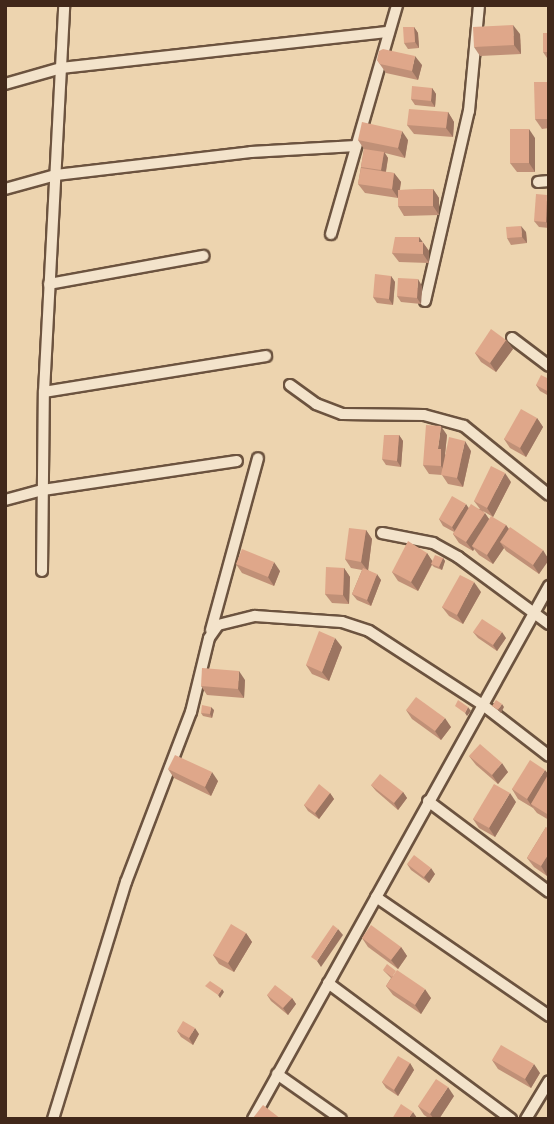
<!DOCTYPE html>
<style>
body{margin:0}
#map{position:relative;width:554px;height:1124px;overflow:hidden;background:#edd4af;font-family:"Libre Caslon Text",serif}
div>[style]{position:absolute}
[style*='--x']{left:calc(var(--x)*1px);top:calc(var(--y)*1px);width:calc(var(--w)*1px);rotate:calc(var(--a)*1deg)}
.roads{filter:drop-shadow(2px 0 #6c533f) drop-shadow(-2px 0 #6c533f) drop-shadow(0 2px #6c533f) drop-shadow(0 -2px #6c533f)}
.minor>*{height:10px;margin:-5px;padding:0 5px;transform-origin:5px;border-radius:5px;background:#f3e3cb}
.wall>*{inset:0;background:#c09077}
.shaded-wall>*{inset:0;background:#9c7561}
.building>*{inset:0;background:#dfa78a}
span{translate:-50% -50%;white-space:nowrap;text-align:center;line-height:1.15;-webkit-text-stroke:5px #f3e3cb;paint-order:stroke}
.frame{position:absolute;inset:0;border:7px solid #41281a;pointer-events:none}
</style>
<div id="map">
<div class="roads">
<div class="minor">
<i style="--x:5;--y:84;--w:58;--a:-15.9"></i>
<i style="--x:61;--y:68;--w:330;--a:-6.3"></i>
<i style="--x:538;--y:182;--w:11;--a:-5"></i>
<i style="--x:5;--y:189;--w:53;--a:-15.4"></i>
<i style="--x:56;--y:175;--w:196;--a:-6.7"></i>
<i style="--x:251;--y:152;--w:105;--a:-3.3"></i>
<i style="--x:331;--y:234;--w:238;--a:-73.9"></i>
<i style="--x:49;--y:284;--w:157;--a:-10.3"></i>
<i style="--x:425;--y:301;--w:195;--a:-77"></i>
<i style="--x:469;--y:111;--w:106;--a:-84.6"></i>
<i style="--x:512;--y:338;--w:46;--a:37.1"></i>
<i style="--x:290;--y:385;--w:32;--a:36"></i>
<i style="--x:316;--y:404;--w:28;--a:21"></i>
<i style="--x:342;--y:414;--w:82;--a:0.7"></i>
<i style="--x:424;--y:415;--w:41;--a:15.4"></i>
<i style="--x:464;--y:426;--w:109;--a:39.1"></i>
<i style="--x:44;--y:392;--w:225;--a:-9.2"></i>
<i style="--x:5;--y:500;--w:39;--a:-15"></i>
<i style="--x:43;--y:490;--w:196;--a:-8.5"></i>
<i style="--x:382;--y:533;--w:52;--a:11.1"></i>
<i style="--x:433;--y:543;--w:29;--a:29"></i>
<i style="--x:458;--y:557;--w:113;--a:36.4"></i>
<i style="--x:42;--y:571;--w:179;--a:-89.4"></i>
<i style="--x:44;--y:392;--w:388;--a:-87"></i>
<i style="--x:211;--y:630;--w:178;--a:-74.7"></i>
<i style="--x:428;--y:801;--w:151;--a:36.9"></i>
<i style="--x:376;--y:897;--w:210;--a:34.5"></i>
<i style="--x:328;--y:983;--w:228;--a:36.6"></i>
<i style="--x:277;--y:1074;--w:78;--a:35.1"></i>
<i style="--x:53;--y:1119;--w:248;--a:-72.9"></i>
<i style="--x:126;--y:882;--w:182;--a:-69.1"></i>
<i style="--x:191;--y:712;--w:76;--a:-76.3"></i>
<i style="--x:209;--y:638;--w:16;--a:-55"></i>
<i style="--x:218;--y:625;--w:38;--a:-14"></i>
<i style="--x:255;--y:616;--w:87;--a:3.9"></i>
<i style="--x:342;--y:622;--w:28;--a:18"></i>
<i style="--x:369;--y:631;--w:136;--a:33"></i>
<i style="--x:483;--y:705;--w:83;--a:37.7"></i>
<i style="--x:253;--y:1119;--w:610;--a:-60.95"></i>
<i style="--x:526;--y:1119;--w:44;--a:-58.8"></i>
</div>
</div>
<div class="wall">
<i style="clip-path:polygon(414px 27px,418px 33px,419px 48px,408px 49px,404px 43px)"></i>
<i style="clip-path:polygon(549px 33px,549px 58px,547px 58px,543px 52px)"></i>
<i style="clip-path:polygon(520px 34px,521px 54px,480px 56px,474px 47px)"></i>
<i style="clip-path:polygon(377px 60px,422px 65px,418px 80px,386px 73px)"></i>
<i style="clip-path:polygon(549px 82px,549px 128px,542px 129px,535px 119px)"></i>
<i style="clip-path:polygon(432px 88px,436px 94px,435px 107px,415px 105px,411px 99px)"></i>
<i style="clip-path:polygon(448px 112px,454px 122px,453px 137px,414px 134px,407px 125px)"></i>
<i style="clip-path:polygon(535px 138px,535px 172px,517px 172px,510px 163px)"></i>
<i style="clip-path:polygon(358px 140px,408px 140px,405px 158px,385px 153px,388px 158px,386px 172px,394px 173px,401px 182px,400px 190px,433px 189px,439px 198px,439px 215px,404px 216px,398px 206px,398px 198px,365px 193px,358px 184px,364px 149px)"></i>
<i style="clip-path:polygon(549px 197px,549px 228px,539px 227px,534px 221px)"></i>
<i style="clip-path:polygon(526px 232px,527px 243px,511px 245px,507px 238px)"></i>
<i style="clip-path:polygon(419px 237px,429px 251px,429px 263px,399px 262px,392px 253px)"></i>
<i style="clip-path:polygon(391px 276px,395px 282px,393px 305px,377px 303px,373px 297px)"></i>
<i style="clip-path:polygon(422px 286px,421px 304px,401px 302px,397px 296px)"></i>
<i style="clip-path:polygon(506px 340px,513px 349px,496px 372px,481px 362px,475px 353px)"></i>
<i style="clip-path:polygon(549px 379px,549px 396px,540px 391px,536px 385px)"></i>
<i style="clip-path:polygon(537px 418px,543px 427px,526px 457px,510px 448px,504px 439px)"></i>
<i style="clip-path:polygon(399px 435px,403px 441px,401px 467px,386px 465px,382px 459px)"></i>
<i style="clip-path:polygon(447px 435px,445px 455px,471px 451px,463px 487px,448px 484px,442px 475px,429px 474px,423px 465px)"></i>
<i style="clip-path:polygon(511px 482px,493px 517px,483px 511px,489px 519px,506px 525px,509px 529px,549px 558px,539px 574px,506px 551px,504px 548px,493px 564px,479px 555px,474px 549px,473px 551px,459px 543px,453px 534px,454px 532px,443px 526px,439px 519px,469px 508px,480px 509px,474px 501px)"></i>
<i style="clip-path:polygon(366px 530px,372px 539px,368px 570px,381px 580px,371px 606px,357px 600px,352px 594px,362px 570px,351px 568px,345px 559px)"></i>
<i style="clip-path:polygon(427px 553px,432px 561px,443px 558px,445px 561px,442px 570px,434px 567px,432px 565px,418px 591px,398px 581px,392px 572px)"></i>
<i style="clip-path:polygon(236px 564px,280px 571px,274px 586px,242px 573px)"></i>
<i style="clip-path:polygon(344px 568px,350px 577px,349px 604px,332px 603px,325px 594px)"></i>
<i style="clip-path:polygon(481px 592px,463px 624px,449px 616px,442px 607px)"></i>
<i style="clip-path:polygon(473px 632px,506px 638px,497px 651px,478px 638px)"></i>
<i style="clip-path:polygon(342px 647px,329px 681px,312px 674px,306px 665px)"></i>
<i style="clip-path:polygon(245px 680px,244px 698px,207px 695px,201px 686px)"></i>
<i style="clip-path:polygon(214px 710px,212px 718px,203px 716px,201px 713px)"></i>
<i style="clip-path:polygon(406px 710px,451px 727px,441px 740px,412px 719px)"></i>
<i style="clip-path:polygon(469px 756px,508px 772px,498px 784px,476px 765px)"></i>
<i style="clip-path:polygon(168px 769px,218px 781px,211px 796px,174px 778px)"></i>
<i style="clip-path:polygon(549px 773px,549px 820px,537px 813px,533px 808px,518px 799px,512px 789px)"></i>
<i style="clip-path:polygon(371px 785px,403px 792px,407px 798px,398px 810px,376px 791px)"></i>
<i style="clip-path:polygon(330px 793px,334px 799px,319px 819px,308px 811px,304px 805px)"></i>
<i style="clip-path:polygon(516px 802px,495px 837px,479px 828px,473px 819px)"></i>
<i style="clip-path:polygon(546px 827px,547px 876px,534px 867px,527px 858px)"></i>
<i style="clip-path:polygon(407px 864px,435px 874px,429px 883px,411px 870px)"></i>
<i style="clip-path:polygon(246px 933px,252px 942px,234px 972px,219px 964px,213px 955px)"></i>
<i style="clip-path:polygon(362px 938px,401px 947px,407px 956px,398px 969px,368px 947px)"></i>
<i style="clip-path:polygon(383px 970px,431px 998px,421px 1014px,393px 995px,386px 986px,391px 978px)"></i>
<i style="clip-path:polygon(267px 995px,292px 998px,296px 1004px,288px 1015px,271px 1001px)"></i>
<i style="clip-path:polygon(177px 1031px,199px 1034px,193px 1045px,181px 1037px)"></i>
<i style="clip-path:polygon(492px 1060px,540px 1073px,531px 1088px,498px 1069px)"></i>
<i style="clip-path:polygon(410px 1063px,414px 1070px,398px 1096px,386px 1088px,382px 1082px)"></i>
<i style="clip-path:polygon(454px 1096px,439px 1119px,430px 1119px,424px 1115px,418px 1106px)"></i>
</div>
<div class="shaded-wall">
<i style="clip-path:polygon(513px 25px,520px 34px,521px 54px,514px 45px)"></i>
<i style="clip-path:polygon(414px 27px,418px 33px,419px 48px,415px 42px)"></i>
<i style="clip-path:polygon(415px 56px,422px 65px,418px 80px,412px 71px)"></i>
<i style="clip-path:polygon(432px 88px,436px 94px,435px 107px,431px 101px)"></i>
<i style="clip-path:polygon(448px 112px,454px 122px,453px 137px,446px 128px)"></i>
<i style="clip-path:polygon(529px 129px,535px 138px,535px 172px,529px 163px)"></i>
<i style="clip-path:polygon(402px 131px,408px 140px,405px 158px,398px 148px)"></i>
<i style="clip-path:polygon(384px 152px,388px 158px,385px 176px,381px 170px)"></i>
<i style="clip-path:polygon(394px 173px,401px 182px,398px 198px,392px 189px)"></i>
<i style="clip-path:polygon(433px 189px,439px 198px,439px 215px,433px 206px)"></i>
<i style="clip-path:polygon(547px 195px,549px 197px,549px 225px,546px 222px)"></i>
<i style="clip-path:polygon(521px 226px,526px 232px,527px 243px,522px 237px)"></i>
<i style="clip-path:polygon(419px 237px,429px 251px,429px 263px,423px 254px,419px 242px)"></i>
<i style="clip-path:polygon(391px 276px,395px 282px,393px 305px,389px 299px)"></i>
<i style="clip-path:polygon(418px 279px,422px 286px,421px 304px,417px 298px)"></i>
<i style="clip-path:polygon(506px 340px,513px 349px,496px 372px,490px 363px)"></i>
<i style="clip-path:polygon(537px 418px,543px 427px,526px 457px,520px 448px)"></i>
<i style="clip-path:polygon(441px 426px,447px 435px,445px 454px,448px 458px,447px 475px,441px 466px,438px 449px)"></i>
<i style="clip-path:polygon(399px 435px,403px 441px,401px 467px,397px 461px)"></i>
<i style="clip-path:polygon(465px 441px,471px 451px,463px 487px,457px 478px)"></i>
<i style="clip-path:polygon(505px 473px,511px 482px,493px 517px,487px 508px)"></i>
<i style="clip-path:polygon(466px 504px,470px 510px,456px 533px,452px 527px)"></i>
<i style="clip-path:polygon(485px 513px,491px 522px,472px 546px,474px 549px,473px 551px,466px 542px)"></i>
<i style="clip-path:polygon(506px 525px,512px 534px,500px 542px,504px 548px,493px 564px,487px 555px)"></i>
<i style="clip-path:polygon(366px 530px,372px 539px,368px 571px,361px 562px)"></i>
<i style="clip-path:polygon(543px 550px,549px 560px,539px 574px,533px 565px)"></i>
<i style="clip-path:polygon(427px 553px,433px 562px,418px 591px,411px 582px)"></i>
<i style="clip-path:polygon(443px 558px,445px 561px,442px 570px,439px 567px)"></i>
<i style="clip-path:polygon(274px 562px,280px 571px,274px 586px,268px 577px)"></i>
<i style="clip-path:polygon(344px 568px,350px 577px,349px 604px,343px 595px)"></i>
<i style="clip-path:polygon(377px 574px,381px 580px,371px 606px,367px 600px)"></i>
<i style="clip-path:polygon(474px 582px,481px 592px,463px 624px,457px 615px)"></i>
<i style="clip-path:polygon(502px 632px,506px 638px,497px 651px,493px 645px)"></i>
<i style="clip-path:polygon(335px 638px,342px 647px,329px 681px,322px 672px)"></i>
<i style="clip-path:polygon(239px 671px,245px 680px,244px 698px,238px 689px)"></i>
<i style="clip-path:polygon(502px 704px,504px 707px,501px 713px,498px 710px)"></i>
<i style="clip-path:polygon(211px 707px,214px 710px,212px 718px,210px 714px)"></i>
<i style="clip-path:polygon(468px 707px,471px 711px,467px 716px,465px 713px)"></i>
<i style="clip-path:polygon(445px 718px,451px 727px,441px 740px,435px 731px)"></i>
<i style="clip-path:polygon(502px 763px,508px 772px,498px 784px,492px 775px)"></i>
<i style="clip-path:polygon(545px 770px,549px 775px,531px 804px,533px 808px,527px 799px)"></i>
<i style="clip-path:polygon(212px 772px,218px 781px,211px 796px,205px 787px)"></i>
<i style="clip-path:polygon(403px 792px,407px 798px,398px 810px,394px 803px)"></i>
<i style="clip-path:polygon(330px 793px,334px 799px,319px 819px,315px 813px)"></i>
<i style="clip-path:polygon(510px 793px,516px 802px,495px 837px,489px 828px)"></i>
<i style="clip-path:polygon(549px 853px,549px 873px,547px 876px,541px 866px)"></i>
<i style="clip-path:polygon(431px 868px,435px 874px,429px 883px,424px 877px)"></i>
<i style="clip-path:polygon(338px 929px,343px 935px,321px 967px,317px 961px)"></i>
<i style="clip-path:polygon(246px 933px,252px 942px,234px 972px,228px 963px)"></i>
<i style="clip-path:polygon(401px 947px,407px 956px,398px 969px,391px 960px)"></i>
<i style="clip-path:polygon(222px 989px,224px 992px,220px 998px,218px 995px)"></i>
<i style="clip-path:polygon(425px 989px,431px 998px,421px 1014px,415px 1005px)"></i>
<i style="clip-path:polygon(292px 998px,296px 1004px,288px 1015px,283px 1008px)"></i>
<i style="clip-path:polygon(195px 1028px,199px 1034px,193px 1045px,189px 1038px)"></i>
<i style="clip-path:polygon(410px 1063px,414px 1070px,398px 1096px,394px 1090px)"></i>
<i style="clip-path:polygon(534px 1064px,540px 1073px,531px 1088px,525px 1079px)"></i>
<i style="clip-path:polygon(448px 1087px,454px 1096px,439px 1119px,434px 1119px,430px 1114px)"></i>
<i style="clip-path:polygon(413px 1112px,417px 1118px,416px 1119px,408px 1119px)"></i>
</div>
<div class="building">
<i style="clip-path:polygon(513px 25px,514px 45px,474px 47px,473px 27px)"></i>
<i style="clip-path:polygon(403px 27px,414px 27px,415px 42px,404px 43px)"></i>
<i style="clip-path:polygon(543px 33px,549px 33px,549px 52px,543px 52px)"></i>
<i style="clip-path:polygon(383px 49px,415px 56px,412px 71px,380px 64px,377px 60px,379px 51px)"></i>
<i style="clip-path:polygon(534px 82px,549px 82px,549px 119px,535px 119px)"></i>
<i style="clip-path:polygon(412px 86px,432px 88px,431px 101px,411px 99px)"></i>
<i style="clip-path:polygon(409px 109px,448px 112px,446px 128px,407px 125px)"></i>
<i style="clip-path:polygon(362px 122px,402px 131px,398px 148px,358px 140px)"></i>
<i style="clip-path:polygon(510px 129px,529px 129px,529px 163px,510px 163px)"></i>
<i style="clip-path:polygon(364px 149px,384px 152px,381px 170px,361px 167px)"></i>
<i style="clip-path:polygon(361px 168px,394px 173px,392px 189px,358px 184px)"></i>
<i style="clip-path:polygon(433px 189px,433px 206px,398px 206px,398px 190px)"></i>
<i style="clip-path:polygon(536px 194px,547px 195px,546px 222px,534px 221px)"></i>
<i style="clip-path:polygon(521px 226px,522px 237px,507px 238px,506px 227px)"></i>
<i style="clip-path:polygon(395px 237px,419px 237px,419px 242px,423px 242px,423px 254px,392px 253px)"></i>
<i style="clip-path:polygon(375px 274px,391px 276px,389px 299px,373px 297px)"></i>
<i style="clip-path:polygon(398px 278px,418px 279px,417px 298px,397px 296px)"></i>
<i style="clip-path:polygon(491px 329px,506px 340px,490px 363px,475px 353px)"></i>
<i style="clip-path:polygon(541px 375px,549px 379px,549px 392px,536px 385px)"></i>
<i style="clip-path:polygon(521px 409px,537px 418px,520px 448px,504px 439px)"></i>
<i style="clip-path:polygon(426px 425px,441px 426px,438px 449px,441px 449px,441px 466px,423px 465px)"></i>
<i style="clip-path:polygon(384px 435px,399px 435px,397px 461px,382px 459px)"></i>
<i style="clip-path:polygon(449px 437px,465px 441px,457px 478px,441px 475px)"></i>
<i style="clip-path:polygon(491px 466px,505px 473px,487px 508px,474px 501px)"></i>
<i style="clip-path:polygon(452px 496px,466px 504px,452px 527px,439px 519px)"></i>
<i style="clip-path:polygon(471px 504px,485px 513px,466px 542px,453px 534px)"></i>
<i style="clip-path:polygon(491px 516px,506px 525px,487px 555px,472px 546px)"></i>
<i style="clip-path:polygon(510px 527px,543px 550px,533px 565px,500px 542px)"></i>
<i style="clip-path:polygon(349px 528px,366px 530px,361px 562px,345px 559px)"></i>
<i style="clip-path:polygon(408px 541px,427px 553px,411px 582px,392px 572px)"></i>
<i style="clip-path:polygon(242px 549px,274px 562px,268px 577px,236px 564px)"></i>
<i style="clip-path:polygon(435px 555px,443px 558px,439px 567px,431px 564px)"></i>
<i style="clip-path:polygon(326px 567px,344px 568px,343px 595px,325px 594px)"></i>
<i style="clip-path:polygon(363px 568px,377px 574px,367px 600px,352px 594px)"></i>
<i style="clip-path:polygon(460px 575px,474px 582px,457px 615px,442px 607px)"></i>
<i style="clip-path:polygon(482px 619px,502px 632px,493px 645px,473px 632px)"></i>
<i style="clip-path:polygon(319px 631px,335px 638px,322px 672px,306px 665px)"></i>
<i style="clip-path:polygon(202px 668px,239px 671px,238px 689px,201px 686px)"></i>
<i style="clip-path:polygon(416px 697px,445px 718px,435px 731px,406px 710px)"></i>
<i style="clip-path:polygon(458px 700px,468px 707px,465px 713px,455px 706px)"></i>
<i style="clip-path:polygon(496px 700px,502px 704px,498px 710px,492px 706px)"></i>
<i style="clip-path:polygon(202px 705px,211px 707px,210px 714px,201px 713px)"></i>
<i style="clip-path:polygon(480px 744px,502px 763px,492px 775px,469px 756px)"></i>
<i style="clip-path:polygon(175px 755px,212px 772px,205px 787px,168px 769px)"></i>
<i style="clip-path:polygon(530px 760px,545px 770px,527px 799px,512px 789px)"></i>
<i style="clip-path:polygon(549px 773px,549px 811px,547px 814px,531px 804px)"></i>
<i style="clip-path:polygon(380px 774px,403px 792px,394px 803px,371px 785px)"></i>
<i style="clip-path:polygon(319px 784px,330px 793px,315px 813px,304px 805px)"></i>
<i style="clip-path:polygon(494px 784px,510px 793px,489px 828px,473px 819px)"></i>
<i style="clip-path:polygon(546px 827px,549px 829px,549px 853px,541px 866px,527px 858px)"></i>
<i style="clip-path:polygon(414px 855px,431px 868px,424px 877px,407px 864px)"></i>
<i style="clip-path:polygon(231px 924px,246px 933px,228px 963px,213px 955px)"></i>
<i style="clip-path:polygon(333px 925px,338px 929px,317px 961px,311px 957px)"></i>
<i style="clip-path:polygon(371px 925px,401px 947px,391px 960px,362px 938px)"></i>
<i style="clip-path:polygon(387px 964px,396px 971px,392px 977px,383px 970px)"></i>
<i style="clip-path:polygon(397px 970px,425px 989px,415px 1005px,386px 986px)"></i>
<i style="clip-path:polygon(210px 981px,222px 989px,218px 995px,205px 986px)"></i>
<i style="clip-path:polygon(275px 985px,292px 998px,283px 1008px,267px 995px)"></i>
<i style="clip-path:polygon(183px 1021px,195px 1028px,189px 1038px,177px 1031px)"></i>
<i style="clip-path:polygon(501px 1045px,534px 1064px,525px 1079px,492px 1060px)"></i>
<i style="clip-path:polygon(398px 1056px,410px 1063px,394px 1090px,382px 1082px)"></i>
<i style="clip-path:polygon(436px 1079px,448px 1087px,430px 1114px,418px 1106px)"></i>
<i style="clip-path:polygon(401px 1104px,413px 1112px,408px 1119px,392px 1119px)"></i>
<i style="clip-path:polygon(263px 1105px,281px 1119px,254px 1119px,253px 1118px)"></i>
</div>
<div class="frame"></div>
</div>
